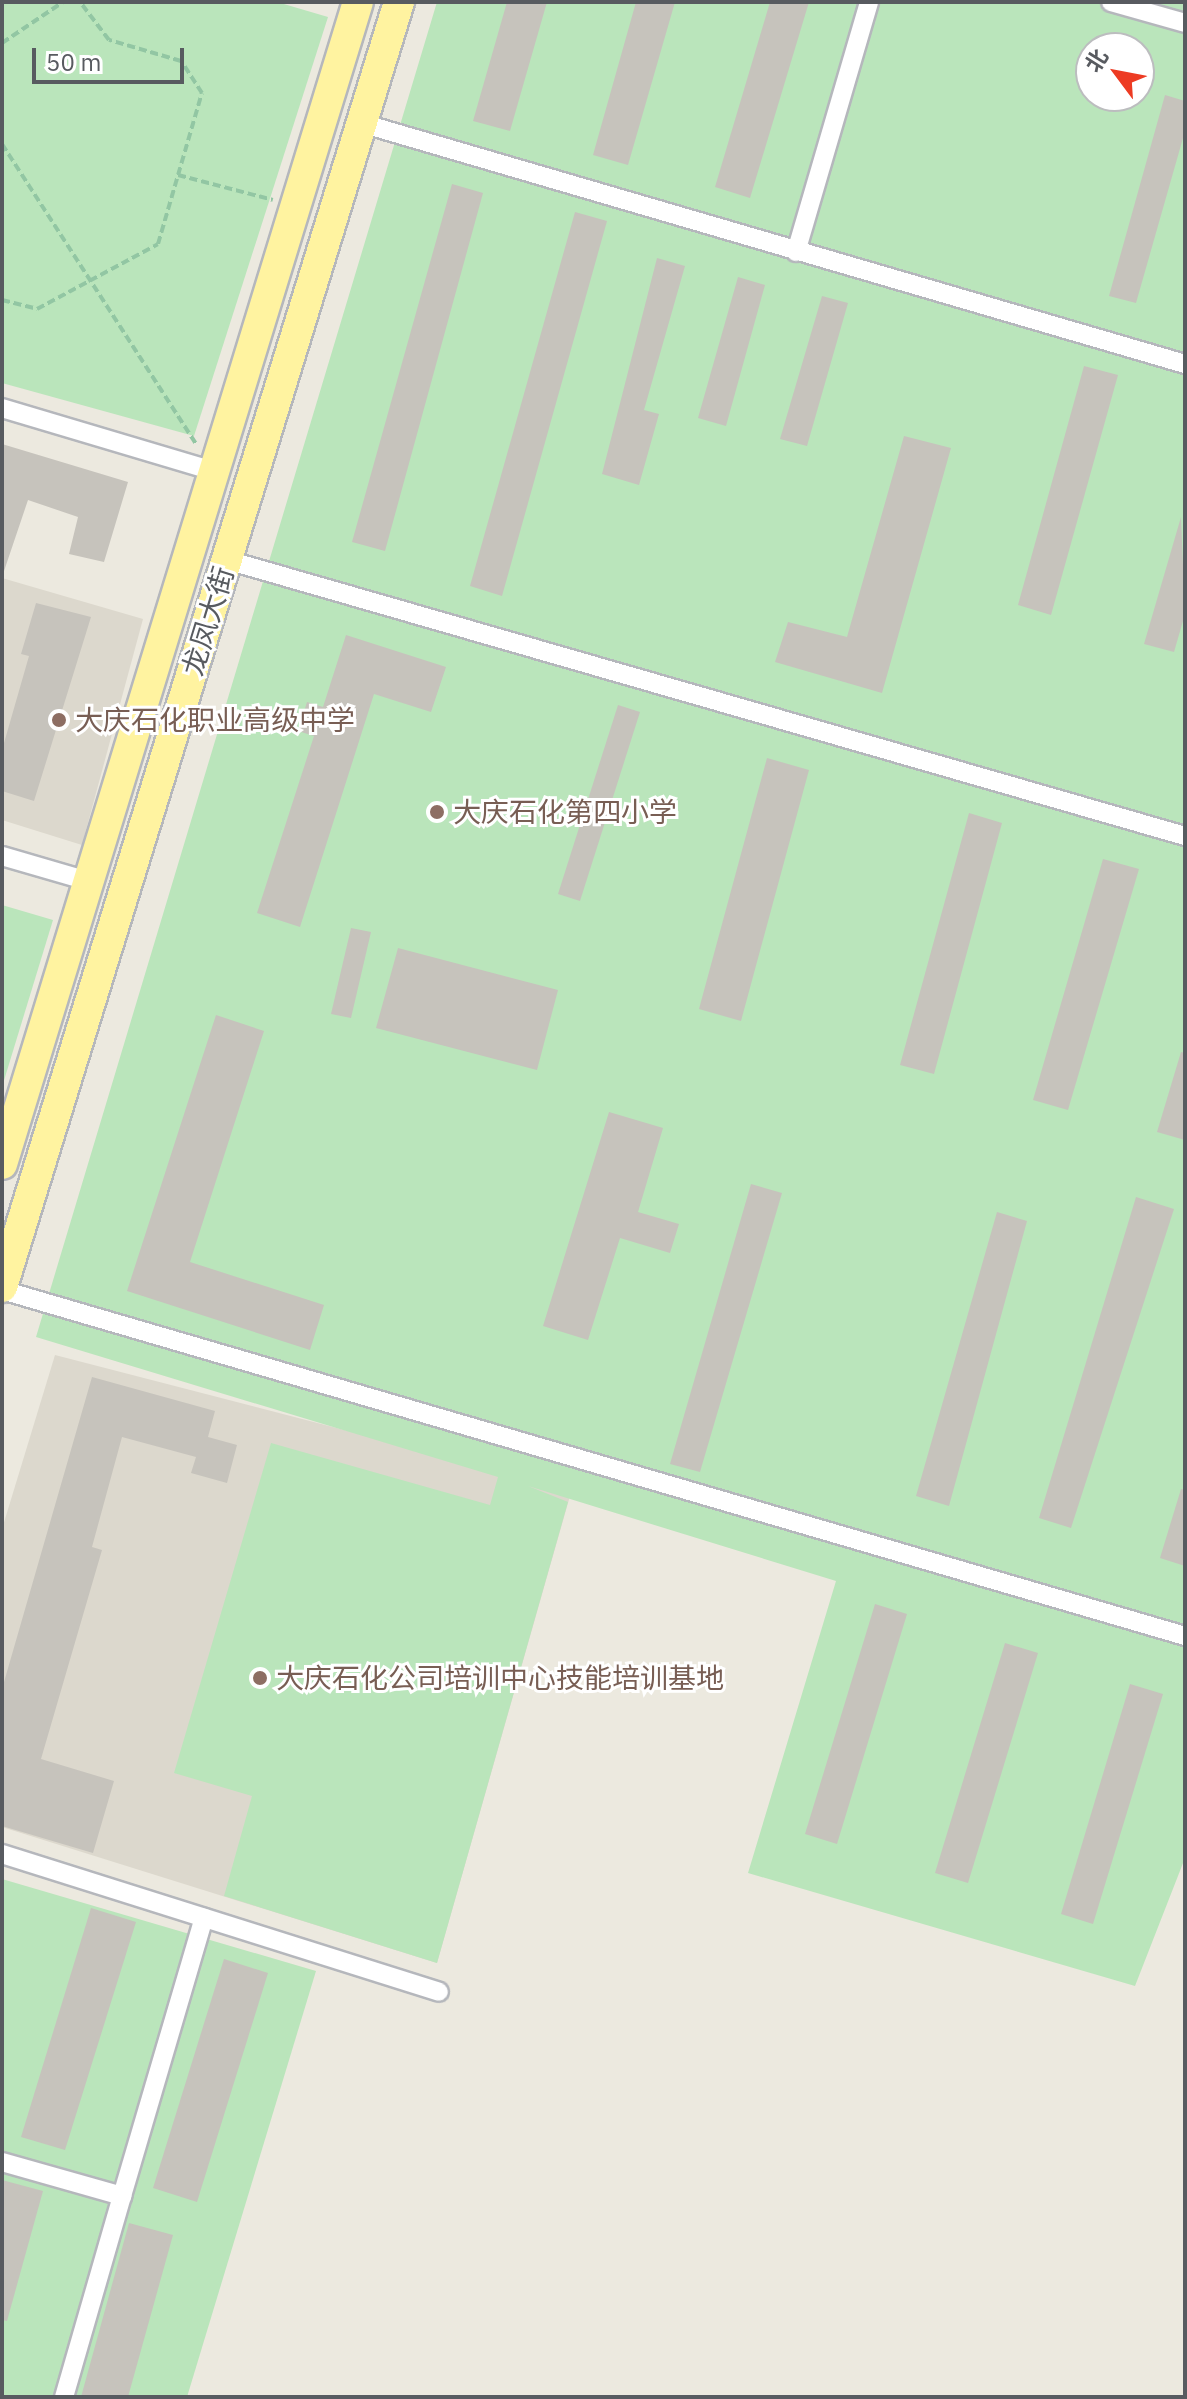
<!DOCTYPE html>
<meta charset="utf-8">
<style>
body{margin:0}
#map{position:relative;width:1187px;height:2399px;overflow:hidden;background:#ece9df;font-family:"IBM Plex Sans","Noto Sans SC",sans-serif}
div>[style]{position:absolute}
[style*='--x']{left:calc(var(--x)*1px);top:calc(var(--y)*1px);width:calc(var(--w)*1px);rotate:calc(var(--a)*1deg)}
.education>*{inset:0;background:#dcd8cd}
.green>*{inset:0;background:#bae5bb}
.building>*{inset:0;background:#c6c3bc}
.path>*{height:4px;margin-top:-2px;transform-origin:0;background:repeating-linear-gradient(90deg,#92c6a3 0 8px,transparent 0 12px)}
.roads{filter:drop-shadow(2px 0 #b5b7bc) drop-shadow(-2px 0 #b5b7bc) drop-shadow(0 2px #b5b7bc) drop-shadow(0 -2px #b5b7bc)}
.street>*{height:18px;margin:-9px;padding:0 9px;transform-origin:9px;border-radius:9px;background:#fff}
.primary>*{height:30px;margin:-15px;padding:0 15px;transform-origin:15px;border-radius:15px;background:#fff3a0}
.dots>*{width:22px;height:22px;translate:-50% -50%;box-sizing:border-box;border:4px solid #fff;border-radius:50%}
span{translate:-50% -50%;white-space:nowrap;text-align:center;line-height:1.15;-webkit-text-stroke:6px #fff;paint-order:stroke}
.street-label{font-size:28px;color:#585b60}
.education-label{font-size:28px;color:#785e54}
.left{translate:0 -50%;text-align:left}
.frame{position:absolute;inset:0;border:4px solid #585b60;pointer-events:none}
.north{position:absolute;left:1075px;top:32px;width:80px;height:80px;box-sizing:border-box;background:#fff;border:2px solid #bcbdbf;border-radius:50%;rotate:302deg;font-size:22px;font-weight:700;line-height:32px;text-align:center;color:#585b60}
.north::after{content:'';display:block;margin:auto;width:28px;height:36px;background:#ed3b23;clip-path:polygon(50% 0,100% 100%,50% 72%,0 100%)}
.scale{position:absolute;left:32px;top:48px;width:152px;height:36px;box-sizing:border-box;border:4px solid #585b60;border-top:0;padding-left:10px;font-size:24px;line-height:28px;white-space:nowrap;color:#585b60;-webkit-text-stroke:6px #fff;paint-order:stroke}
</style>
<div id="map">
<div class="education">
<i style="clip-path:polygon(2px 578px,143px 619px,82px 845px,2px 820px)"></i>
<i style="clip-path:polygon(55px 1355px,572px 1489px,437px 1963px,2px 1827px,2px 1529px)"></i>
</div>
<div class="green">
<i style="clip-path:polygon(2px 2px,277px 2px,328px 17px,194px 436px,2px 383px)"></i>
<i style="clip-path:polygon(evenodd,437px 2px,1185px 2px,1185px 1858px,1135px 1986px,748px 1873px,836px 1581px,528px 1486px,568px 1502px,437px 1963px,224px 1896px,252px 1796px,174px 1773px,271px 1443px,490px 1505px,498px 1477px,36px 1337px,437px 2px,1091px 48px,1139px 48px,1139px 96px,1091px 96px,1091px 48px)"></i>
<i style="clip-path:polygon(2px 905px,53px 920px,2px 1087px)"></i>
<i style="clip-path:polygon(2px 1879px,316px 1971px,187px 2397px,2px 2397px)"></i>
</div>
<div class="building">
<i style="clip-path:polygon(507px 2px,547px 2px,510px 131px,473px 121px)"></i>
<i style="clip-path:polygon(636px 2px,675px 2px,628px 165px,593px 155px)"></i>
<i style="clip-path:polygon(770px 2px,809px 2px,750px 198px,715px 187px)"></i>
<i style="clip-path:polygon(1165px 95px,1185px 101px,1185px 131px,1136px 303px,1109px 296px)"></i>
<i style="clip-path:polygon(452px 184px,483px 193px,385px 551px,352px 542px)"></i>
<i style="clip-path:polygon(575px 212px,607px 221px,502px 596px,470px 586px)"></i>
<i style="clip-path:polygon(657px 258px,685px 266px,644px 410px,659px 414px,639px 485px,602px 474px)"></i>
<i style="clip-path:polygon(738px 277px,765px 285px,726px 426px,698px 418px)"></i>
<i style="clip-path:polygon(822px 296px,848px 303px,807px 446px,780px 439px)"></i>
<i style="clip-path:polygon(1084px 366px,1118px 375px,1051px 615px,1018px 605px)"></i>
<i style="clip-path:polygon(904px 436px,951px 448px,882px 693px,775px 662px,788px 622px,847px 637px)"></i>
<i style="clip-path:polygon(2px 444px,128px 482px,104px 562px,69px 554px,78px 517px,28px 500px,2px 577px)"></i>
<i style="clip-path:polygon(1181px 517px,1185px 614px,1174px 652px,1144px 644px)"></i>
<i style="clip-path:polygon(36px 603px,91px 617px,34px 801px,2px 791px,2px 750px,29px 656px,21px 654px)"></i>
<i style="clip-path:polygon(346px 635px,446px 667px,431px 712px,374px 694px,300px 927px,257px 913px,314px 736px,298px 731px,307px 702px,323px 707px)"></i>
<i style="clip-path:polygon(618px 705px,640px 712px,580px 901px,558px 894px)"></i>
<i style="clip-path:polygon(767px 758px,809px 770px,741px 1021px,699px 1009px)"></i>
<i style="clip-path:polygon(969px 813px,1002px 823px,934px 1074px,900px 1065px)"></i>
<i style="clip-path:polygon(1103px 859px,1139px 869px,1068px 1110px,1033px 1100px)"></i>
<i style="clip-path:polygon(351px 928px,371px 932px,351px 1018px,331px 1014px)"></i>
<i style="clip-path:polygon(398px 948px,558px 990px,537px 1070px,376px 1028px)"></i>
<i style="clip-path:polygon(216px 1015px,264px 1031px,190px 1262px,324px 1305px,310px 1350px,127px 1291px)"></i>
<i style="clip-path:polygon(1181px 1052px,1185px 1053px,1185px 1140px,1157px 1132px)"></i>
<i style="clip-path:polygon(609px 1112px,663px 1128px,638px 1212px,679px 1224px,670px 1253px,620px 1238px,588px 1340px,543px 1326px)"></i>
<i style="clip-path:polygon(751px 1184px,782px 1193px,700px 1472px,670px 1464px)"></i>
<i style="clip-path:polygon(1136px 1197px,1174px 1209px,1071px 1528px,1039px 1518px)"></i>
<i style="clip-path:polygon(997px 1212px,1027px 1221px,949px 1506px,916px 1496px)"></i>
<i style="clip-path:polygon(92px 1377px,215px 1411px,208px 1437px,237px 1445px,227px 1483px,191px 1473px,196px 1457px,122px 1437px,92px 1547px,102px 1550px,41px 1759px,114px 1781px,93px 1853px,2px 1826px,2px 1689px)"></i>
<i style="clip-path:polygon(1181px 1489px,1185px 1490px,1185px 1566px,1160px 1558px)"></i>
<i style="clip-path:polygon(875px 1604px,907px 1614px,837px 1844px,805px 1834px)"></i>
<i style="clip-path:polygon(1005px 1643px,1038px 1653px,968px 1883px,935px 1873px)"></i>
<i style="clip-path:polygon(1130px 1684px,1163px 1694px,1093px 1924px,1061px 1914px)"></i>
<i style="clip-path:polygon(91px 1908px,136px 1922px,65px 2150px,21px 2137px)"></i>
<i style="clip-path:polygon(224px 1959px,268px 1973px,197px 2202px,153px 2188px)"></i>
<i style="clip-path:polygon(2px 2180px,43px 2191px,7px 2321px,2px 2320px)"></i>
<i style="clip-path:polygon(129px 2223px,173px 2235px,128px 2397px,81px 2397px)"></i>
</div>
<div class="path">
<i style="--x:2;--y:43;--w:73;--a:-33.9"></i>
<i style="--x:2;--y:144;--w:359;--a:57.1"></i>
<i style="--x:178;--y:175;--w:98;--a:14.7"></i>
<i style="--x:2;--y:300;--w:36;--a:14"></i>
<i style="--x:37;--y:309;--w:137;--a:-28.2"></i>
<i style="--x:158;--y:244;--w:157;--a:-73.8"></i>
<i style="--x:202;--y:93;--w:38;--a:-123"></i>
<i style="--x:181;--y:61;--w:75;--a:-163.7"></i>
<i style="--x:109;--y:40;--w:48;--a:-127.3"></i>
</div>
<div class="roads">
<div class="street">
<i style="--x:1111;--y:2;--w:77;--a:15.8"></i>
<i style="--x:361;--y:123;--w:859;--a:16.3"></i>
<i style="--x:796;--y:252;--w:260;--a:-73.7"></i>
<i style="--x:2;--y:408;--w:220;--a:16.6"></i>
<i style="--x:227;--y:560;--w:997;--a:16.07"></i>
<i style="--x:2;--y:856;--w:90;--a:16.2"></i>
<i style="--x:2;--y:1290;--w:1233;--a:16.3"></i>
<i style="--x:2;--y:1854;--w:458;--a:17.5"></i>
<i style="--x:2;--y:2162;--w:125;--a:15.8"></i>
<i style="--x:122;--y:2196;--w:290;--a:-73.6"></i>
<i style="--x:64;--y:2397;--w:209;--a:-73.9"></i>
</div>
<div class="primary">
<i style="--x:2;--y:1164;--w:1215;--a:-72.97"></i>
<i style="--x:2;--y:1287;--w:1345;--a:-72.83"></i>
</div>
</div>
<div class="dots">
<i style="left:59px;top:720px;background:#8d6e63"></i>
<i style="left:437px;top:812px;background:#8d6e63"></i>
<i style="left:260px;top:1678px;background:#8d6e63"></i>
</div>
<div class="street-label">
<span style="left:208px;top:621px;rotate:-73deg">龙凤大街</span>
</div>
<div class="education-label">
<span class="left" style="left:75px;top:720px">大庆石化职业高级中学</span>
<span class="left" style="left:453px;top:812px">大庆石化第四小学</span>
<span class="left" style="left:276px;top:1678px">大庆石化公司培训中心技能培训基地</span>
</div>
<div class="frame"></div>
<div class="north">北</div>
<div class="scale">50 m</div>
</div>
